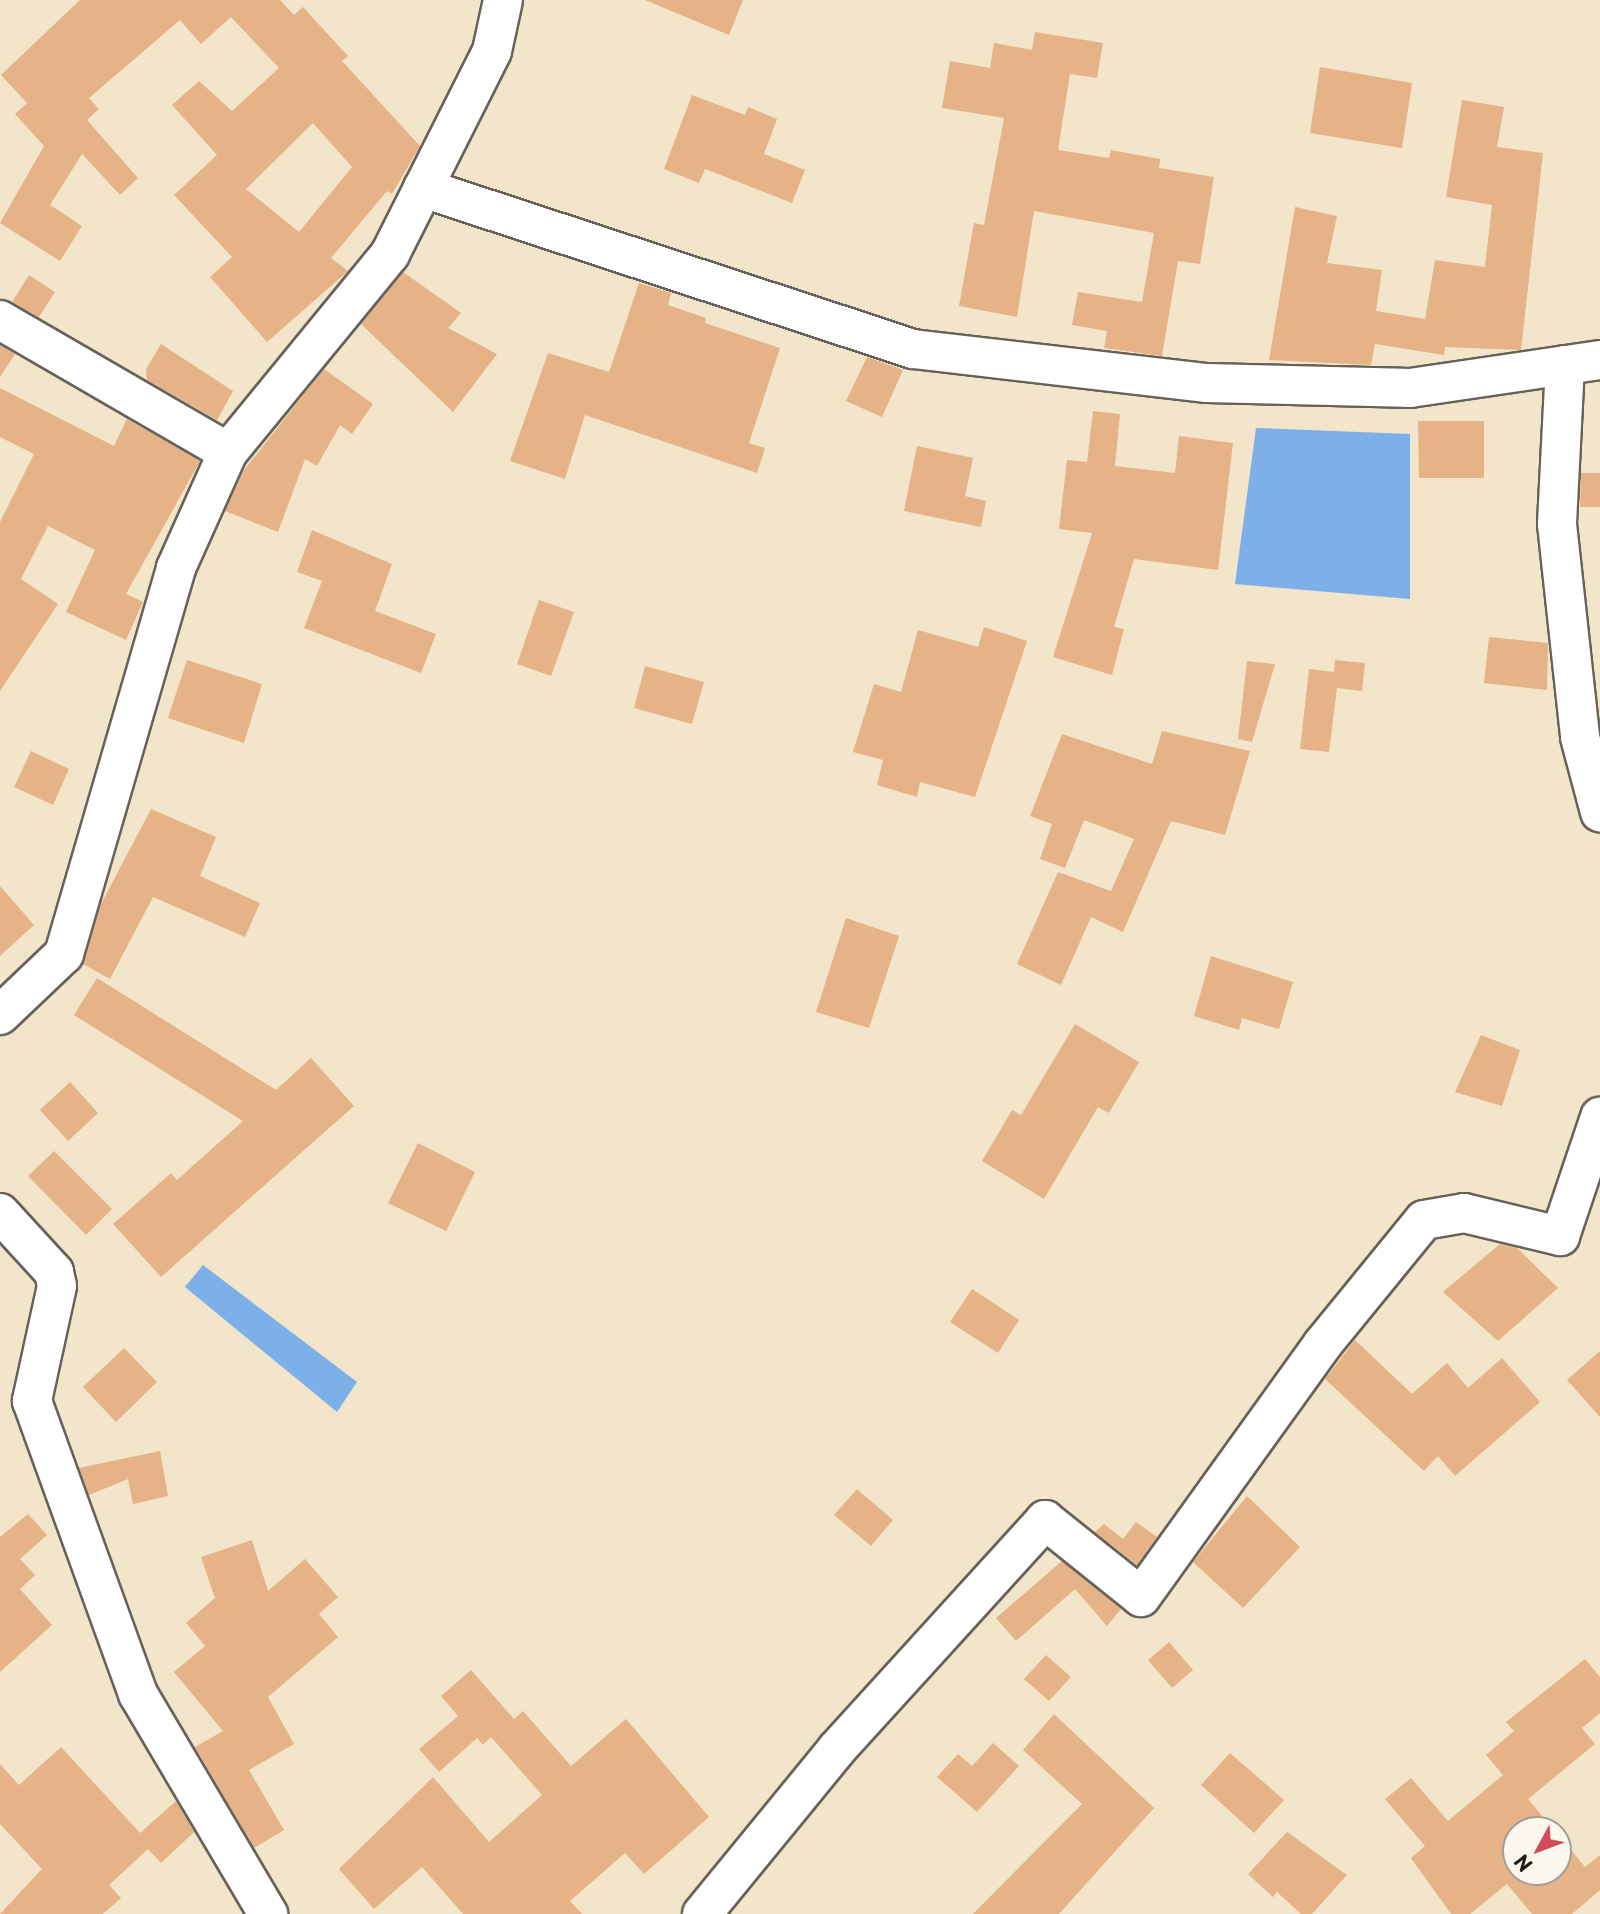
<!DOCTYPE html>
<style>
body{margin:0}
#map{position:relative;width:1600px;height:1914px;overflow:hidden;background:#f2e5ca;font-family:"Playpen Sans",sans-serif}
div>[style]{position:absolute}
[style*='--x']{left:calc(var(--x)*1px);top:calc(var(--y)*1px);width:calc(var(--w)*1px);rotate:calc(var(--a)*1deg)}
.water>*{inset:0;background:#7dafe9}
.building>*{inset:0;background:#e6b287}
.roads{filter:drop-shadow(2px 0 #676259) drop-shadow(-2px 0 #676259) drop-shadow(0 2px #676259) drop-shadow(0 -2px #676259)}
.minor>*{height:38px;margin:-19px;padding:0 19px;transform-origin:19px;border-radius:19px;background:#fff}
.major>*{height:38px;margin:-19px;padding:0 19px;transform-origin:19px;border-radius:19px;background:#fff}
span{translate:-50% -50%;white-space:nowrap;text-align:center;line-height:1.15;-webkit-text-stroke:5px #fbf7ec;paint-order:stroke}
.north{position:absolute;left:1502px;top:1816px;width:70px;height:70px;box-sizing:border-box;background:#fbf7ec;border:2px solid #a29f99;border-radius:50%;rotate:229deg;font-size:19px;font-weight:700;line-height:28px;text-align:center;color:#1c1c1c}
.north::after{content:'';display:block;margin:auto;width:24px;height:32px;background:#d1495b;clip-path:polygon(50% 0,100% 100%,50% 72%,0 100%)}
</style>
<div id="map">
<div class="water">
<i style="clip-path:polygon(1256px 428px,1410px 434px,1410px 599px,1235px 584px)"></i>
<i style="clip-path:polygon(203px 1265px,357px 1382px,337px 1412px,185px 1287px)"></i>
</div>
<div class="building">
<i style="clip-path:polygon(evenodd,80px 0,280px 0,294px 15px,303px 7px,348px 56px,342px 61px,420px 146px,392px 194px,387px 191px,331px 258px,348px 271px,267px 342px,210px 277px,232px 257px,174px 195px,217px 155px,172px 105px,199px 81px,232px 111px,279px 68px,231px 17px,201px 44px,180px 20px,89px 98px,99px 109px,87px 120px,138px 178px,120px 195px,82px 154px,50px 205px,82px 226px,60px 261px,0 223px,44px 146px,15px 114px,27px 103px,1px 75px,80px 0,313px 123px,352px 167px,299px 232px,246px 189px,313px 123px)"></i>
<i style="clip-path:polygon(645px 0,743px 0,729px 35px)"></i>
<i style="clip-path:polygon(1035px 32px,1103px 43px,1097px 78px,1070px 74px,1058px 150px,1109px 158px,1111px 150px,1160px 159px,1159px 168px,1214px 177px,1200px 264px,1178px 261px,1162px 356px,1104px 348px,1107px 331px,1072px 325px,1078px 292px,1142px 302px,1154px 233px,1034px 211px,1017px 317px,959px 306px,974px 223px,984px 225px,1004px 118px,942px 108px,950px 61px,990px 68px,994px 43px,1032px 50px)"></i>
<i style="clip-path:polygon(1320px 67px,1412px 83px,1402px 148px,1310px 133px)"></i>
<i style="clip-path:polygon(692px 95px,745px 115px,748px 107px,777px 119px,764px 154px,805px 170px,792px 203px,705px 169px,699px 183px,664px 169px)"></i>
<i style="clip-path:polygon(1462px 100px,1504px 107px,1497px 147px,1543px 153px,1521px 350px,1445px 347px,1444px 355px,1375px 344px,1371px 365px,1269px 360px,1295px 207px,1337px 216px,1327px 263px,1382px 270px,1376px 311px,1425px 319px,1435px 260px,1485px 267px,1492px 205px,1446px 197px)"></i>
<i style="clip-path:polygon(403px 272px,461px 313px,448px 328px,497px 354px,453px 412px,361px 324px)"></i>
<i style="clip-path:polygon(29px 275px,55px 292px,39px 317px,12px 302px)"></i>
<i style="clip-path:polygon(639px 283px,671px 293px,668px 305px,706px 318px,705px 323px,780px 348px,749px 443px,765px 448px,757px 473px,585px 415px,565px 479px,510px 461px,548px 353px,609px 372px)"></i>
<i style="clip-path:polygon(161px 344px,233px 391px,217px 420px,147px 380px,146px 369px)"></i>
<i style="clip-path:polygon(0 345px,15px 354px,0 377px)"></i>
<i style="clip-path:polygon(867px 357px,903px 370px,882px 417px,846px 401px)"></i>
<i style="clip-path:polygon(324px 369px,373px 404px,352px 434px,340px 425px,317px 466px,305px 459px,278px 532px,225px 511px,244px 470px)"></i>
<i style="clip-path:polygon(0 388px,114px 446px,127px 419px,200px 461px,126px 594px,143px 602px,126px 640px,66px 612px,95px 550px,48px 526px,21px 579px,58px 604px,0 691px,0 522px,34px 454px,0 437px)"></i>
<i style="clip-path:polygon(1093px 411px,1120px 414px,1115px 466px,1175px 473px,1179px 436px,1233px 443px,1218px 570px,1134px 559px,1114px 627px,1124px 629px,1112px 675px,1053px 657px,1092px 533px,1059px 529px,1067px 460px,1087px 462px)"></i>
<i style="clip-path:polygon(1418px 421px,1484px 421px,1484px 478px,1419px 478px)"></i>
<i style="clip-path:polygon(917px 446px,973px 458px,965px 496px,986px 501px,981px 527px,904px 511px)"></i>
<i style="clip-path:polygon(1581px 473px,1600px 473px,1600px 507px,1580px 507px)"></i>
<i style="clip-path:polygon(312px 530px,392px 564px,375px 611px,436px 634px,421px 673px,304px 628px,322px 581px,297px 572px)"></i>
<i style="clip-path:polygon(539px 600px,574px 612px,551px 676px,517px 664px)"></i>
<i style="clip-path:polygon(984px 627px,1027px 641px,975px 797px,920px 782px,917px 797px,877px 785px,883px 760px,853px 752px,874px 684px,901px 692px,918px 630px,978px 647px)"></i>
<i style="clip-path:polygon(1489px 637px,1548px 643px,1547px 690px,1484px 683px)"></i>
<i style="clip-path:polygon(187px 660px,262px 684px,244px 743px,168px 718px)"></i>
<i style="clip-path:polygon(1335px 660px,1365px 663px,1362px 691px,1337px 688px,1329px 752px,1300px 749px,1309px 669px,1334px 672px)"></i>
<i style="clip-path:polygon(1247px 661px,1275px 664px,1252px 742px,1238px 739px)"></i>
<i style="clip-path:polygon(645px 666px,704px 682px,692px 724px,634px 708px)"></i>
<i style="clip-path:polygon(1162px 731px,1250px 751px,1225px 835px,1171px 821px,1123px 932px,1091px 917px,1061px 985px,1017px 964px,1058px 872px,1111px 891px,1134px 839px,1084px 820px,1065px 868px,1040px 859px,1052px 824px,1030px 816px,1062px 734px,1152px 764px)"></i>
<i style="clip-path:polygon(31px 751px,69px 769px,53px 805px,14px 787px)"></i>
<i style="clip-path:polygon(151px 809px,216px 837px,200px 876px,260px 903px,245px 937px,153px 897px,110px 979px,83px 964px,101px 904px)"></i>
<i style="clip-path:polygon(0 886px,34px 925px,0 956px)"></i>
<i style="clip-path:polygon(846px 918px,899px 936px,869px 1028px,816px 1012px)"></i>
<i style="clip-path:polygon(1211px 956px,1293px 982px,1279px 1029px,1242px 1018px,1239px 1030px,1194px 1016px)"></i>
<i style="clip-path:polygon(97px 978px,276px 1090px,311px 1058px,354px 1106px,161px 1277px,113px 1224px,171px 1173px,177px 1180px,243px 1121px,74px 1015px)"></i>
<i style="clip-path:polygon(1075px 1024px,1139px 1062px,1109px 1113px,1098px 1107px,1044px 1199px,982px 1161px,1012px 1110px,1021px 1115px)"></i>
<i style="clip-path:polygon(1481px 1035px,1520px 1050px,1502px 1106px,1455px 1092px)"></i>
<i style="clip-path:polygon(70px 1082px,98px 1113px,68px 1141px,40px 1110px)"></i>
<i style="clip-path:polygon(418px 1143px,475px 1172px,446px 1231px,388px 1203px)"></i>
<i style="clip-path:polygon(54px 1151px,112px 1209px,86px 1235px,28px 1176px)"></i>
<i style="clip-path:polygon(1500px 1244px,1517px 1248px,1558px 1288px,1498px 1341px,1443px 1292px)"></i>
<i style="clip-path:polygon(972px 1289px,1019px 1320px,998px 1353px,950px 1322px)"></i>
<i style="clip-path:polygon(1355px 1340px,1412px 1394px,1447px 1363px,1468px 1388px,1502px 1358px,1540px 1402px,1455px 1476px,1438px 1456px,1424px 1471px,1325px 1379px)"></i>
<i style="clip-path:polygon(124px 1348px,157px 1382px,116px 1422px,83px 1387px)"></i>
<i style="clip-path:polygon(1600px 1351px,1600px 1417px,1567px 1380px)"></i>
<i style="clip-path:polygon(160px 1451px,168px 1496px,133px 1504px,128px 1479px,89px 1495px,79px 1468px)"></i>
<i style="clip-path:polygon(857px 1489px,893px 1520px,871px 1546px,834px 1515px)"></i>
<i style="clip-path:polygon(1247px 1496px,1300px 1547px,1243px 1608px,1193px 1562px)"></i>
<i style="clip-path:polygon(28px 1514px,47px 1535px,20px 1559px,35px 1575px,20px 1589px,52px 1625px,0 1672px,0 1537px)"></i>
<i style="clip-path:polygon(1136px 1522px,1157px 1537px,1137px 1565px,1095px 1532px,1104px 1524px,1123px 1539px)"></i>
<i style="clip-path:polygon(252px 1540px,268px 1591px,305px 1559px,338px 1597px,319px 1614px,338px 1637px,268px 1697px,294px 1744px,249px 1770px,284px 1830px,254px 1848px,195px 1747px,223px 1731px,174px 1672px,205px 1646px,186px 1623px,215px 1598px,201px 1557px)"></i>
<i style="clip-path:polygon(1062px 1561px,1121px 1609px,1107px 1626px,1075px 1589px,1016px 1641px,996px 1618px)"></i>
<i style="clip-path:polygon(1169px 1642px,1193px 1670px,1172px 1688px,1148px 1660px)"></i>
<i style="clip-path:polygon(1046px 1655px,1071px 1677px,1049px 1701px,1024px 1679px)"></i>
<i style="clip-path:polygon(1585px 1659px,1600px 1677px,1600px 1713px,1582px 1728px,1595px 1744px,1528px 1799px,1554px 1830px,1516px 1830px,1516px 1872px,1558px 1872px,1558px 1834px,1585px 1867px,1600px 1855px,1600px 1890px,1572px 1914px,1532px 1914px,1507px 1884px,1470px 1914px,1451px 1914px,1411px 1858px,1425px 1846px,1385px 1799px,1411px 1778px,1448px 1821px,1503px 1775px,1486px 1755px,1514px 1731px,1506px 1722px)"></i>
<i style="clip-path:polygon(471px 1670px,514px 1719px,523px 1711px,571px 1766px,626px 1719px,709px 1817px,644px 1874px,625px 1853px,570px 1901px,582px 1914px,463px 1914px,422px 1867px,374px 1909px,339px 1869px,433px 1777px,489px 1842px,542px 1795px,491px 1737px,483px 1745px,477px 1738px,439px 1772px,419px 1749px,458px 1716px,441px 1696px)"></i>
<i style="clip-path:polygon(1054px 1714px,1154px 1808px,1059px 1914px,973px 1914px,1082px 1804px,1023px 1750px)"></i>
<i style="clip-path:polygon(993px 1743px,1019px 1766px,977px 1812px,937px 1777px,958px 1754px,972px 1766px)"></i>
<i style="clip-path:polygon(61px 1747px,140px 1833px,176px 1801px,194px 1832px,161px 1863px,148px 1849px,109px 1885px,121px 1898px,103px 1914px,0 1914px,42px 1869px,0 1824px,0 1764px,19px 1785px)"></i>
<i style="clip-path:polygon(1230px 1753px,1284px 1800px,1254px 1833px,1201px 1785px)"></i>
<i style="clip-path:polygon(1287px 1832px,1347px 1875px,1312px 1914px,1301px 1914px,1277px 1892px,1273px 1897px,1248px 1874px)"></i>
</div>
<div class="roads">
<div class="minor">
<i style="--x:423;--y:188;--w:516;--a:18.19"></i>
<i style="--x:913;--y:349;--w:296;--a:6.6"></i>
<i style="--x:1207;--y:383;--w:203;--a:1.4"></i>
<i style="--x:1410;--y:388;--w:192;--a:-8.4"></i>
<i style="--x:0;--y:320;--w:263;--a:30.1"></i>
<i style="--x:1565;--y:365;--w:159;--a:92.9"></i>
<i style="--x:1557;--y:524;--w:214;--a:83.8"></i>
<i style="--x:1580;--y:737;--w:78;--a:75.1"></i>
<i style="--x:0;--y:1015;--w:88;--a:-43.6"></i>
<i style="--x:64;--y:954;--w:402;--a:-73.8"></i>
<i style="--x:176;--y:568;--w:127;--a:-65.9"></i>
<i style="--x:228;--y:452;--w:256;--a:-50.7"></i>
<i style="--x:390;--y:254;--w:227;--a:-63.3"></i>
<i style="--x:492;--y:51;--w:52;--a:-77.8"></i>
<i style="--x:702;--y:1914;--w:212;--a:-50.7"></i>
<i style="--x:836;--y:1750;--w:311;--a:-47.7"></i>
<i style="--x:1045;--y:1520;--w:123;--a:38.7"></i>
<i style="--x:1141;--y:1597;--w:310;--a:-54.3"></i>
<i style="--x:1322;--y:1345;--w:161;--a:-50.8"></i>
<i style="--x:1424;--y:1220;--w:41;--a:-9.9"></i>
<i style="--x:1464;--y:1213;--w:99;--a:13.5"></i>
<i style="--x:1560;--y:1236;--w:126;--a:-71.4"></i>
</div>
<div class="major">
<i style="--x:0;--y:1213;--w:80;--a:47.5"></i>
<i style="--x:54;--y:1272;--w:14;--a:78"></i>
<i style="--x:57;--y:1286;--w:118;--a:102.3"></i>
<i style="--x:32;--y:1401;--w:312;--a:70.1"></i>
<i style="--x:138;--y:1694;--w:256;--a:59.4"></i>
</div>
</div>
<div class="north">N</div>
</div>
